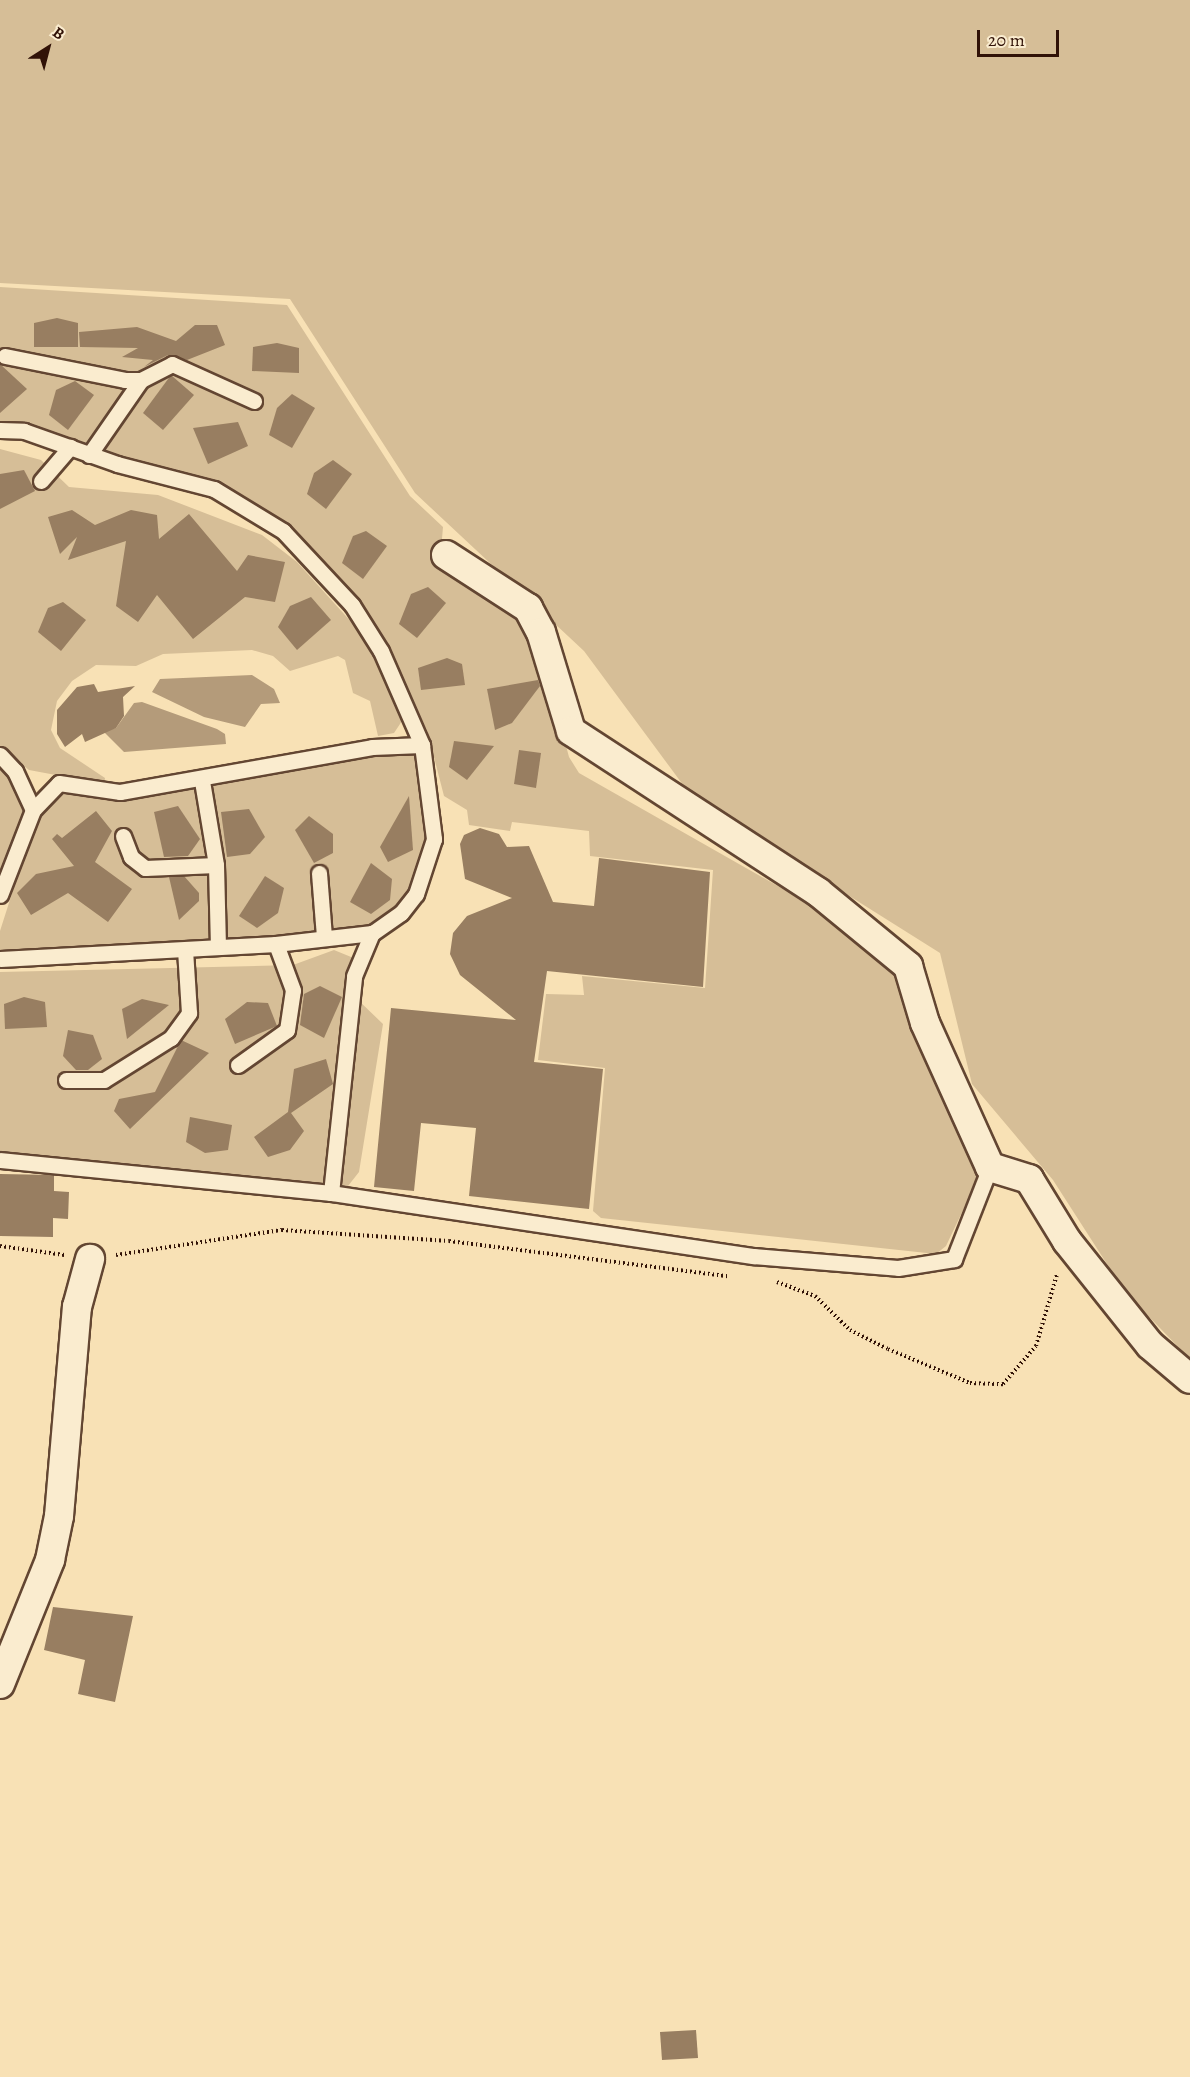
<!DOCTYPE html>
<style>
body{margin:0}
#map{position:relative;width:1190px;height:2077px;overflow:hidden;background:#f8e1b5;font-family:Alegreya,serif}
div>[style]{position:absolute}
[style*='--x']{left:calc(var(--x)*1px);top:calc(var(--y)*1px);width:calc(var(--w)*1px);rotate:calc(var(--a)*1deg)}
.green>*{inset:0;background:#d6be97}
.water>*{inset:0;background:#b49b7a}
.building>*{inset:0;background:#987e61}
.path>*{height:4px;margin-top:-2px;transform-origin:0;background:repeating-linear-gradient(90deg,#311207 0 1.5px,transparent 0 4.5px)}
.roads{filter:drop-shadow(2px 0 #634632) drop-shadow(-2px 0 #634632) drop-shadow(0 2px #634632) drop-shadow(0 -2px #634632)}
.lane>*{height:15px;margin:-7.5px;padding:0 7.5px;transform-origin:7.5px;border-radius:7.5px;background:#faeccf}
.street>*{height:28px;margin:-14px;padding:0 14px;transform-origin:14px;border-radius:14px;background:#faeccf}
span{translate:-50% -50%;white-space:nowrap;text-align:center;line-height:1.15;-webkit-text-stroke:6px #faeccf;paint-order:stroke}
.north{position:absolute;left:18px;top:18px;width:60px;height:60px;-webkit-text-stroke:4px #faeccf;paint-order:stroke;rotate:36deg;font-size:16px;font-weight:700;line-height:24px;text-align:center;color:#311207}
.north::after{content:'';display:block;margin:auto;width:21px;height:27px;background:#311207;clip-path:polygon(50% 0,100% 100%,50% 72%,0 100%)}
.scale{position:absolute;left:977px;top:30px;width:82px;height:27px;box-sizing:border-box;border:3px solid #311207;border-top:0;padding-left:8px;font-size:18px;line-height:21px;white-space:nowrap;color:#311207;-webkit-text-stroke:4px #faeccf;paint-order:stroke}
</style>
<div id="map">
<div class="green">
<i style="clip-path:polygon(0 0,1190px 0,1190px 1359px,1125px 1292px,1053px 1180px,972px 1084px,940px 953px,692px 797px,584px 651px,415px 493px,290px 299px,0 283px)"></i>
<i style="clip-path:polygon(0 287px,287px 305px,410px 496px,443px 527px,440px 562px,521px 613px,548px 678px,569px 757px,579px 773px,864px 935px,903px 967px,984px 1166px,946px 1246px,936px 1254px,601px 1218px,593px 1211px,605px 1068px,538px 1060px,546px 994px,584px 995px,582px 976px,705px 988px,713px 870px,590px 856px,589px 831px,512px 822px,510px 831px,469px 825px,467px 810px,444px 796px,427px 730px,381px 638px,250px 505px,0 425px)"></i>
<i style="clip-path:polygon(0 449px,41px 460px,69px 487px,158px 495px,262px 535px,297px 562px,363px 635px,405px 714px,400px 724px,394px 733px,378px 736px,370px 701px,353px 693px,345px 660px,338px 656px,290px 671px,273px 656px,252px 650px,163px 654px,136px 666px,96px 665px,72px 681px,57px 701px,51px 730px,60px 748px,105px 778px,104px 784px,29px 770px,0 747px)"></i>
<i style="clip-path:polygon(409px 750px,419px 759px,426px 838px,404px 903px,371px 930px,0 954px,0 931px,38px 812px,57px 791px,109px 801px)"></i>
<i style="clip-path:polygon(0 763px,19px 787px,26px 807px,0 876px)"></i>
<i style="clip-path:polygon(334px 950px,356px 959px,356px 998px,383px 1024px,359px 1172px,348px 1186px,338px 1192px,0 1157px,0 972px,293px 965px)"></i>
</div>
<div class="water">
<i style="clip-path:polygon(252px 675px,274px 689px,280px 703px,261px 704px,245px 727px,204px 717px,152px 692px,160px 679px)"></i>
<i style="clip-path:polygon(142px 702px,217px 729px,225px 734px,226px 744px,124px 752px,102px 730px,116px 728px,134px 703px)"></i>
</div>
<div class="building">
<i style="clip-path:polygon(57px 318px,78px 323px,78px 347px,34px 347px,34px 323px)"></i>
<i style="clip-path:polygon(195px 325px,217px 325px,225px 345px,187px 360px,168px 355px,144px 367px,153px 360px,122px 357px,138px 348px,80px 347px,79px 332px,137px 327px,176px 341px)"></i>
<i style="clip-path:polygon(277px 343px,299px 348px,299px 373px,252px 371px,253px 347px)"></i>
<i style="clip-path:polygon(0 364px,27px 389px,0 413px)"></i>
<i style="clip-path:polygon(171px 375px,194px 395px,163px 430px,143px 413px)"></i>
<i style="clip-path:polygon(75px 381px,94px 395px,68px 430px,49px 415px,56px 390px)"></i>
<i style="clip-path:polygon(292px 394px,315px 408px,292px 448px,269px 435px,277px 408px)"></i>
<i style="clip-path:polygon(238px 422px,248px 446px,208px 464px,193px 428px)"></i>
<i style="clip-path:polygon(333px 460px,352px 474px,326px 509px,307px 494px,314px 473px)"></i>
<i style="clip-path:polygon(24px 470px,35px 491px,0 509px,0 474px)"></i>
<i style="clip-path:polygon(72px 510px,95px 525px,131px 510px,157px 515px,159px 539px,189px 514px,237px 571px,248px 555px,285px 562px,275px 602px,245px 597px,193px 639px,157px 595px,138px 622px,116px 606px,126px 541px,68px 560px,77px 537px,60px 554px,48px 517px)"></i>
<i style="clip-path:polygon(366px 531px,387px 546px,363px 579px,342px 563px,353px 536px)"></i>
<i style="clip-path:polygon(428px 587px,446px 603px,417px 638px,399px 624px,411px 594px)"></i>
<i style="clip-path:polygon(311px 597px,331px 620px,297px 650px,278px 627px,290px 606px)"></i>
<i style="clip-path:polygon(63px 602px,86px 620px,61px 651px,38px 632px,48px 608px)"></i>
<i style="clip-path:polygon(447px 658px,462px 664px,465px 685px,421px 690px,418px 668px)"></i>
<i style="clip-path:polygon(538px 680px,540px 686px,512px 723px,495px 730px,487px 689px)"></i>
<i style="clip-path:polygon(94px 684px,98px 692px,135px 686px,123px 697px,124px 716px,116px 728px,85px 742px,82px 734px,65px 747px,57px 734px,57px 710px,77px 687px)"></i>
<i style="clip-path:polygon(454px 741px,494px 746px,467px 780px,449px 767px)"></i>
<i style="clip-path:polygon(519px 750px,541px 753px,536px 788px,514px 784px)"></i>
<i style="clip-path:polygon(409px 796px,413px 850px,388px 862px,380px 847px)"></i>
<i style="clip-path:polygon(178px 806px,200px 839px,188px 856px,164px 857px,154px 812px)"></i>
<i style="clip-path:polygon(249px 809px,265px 837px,250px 854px,227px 857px,221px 812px)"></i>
<i style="clip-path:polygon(96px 811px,112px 831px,95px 862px,132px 889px,108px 922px,68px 893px,31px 915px,17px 893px,36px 874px,74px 866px,52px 839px,57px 834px,62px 838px)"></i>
<i style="clip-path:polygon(309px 816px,333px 834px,333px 853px,314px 863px,295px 830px)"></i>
<i style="clip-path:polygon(480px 828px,499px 834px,507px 847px,529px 846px,553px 902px,594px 906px,599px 858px,710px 872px,703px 987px,547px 971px,534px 1062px,603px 1069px,589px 1209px,469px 1196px,476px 1128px,421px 1123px,414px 1191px,374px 1187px,391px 1008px,516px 1020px,460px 975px,450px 954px,453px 933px,467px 916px,512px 898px,465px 879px,460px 844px,464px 835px)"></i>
<i style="clip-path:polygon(371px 863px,392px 879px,390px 900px,371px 914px,350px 902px)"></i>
<i style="clip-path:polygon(184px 876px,199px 893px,199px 901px,179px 920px,169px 877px)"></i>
<i style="clip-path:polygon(265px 876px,284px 888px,278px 913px,257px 928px,239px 916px)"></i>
<i style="clip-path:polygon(320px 986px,342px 997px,324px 1038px,300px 1025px,304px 994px)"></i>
<i style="clip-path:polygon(24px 997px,45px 1002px,47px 1027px,5px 1029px,4px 1004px)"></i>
<i style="clip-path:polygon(142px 999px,169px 1005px,127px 1039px,122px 1009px)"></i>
<i style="clip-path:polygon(247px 1002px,268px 1003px,277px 1026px,235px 1044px,225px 1019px)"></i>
<i style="clip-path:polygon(68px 1030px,93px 1035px,102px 1059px,88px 1070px,76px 1070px,63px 1056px)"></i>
<i style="clip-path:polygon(181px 1040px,209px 1053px,130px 1129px,114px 1111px,119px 1099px,155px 1092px)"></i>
<i style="clip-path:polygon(326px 1059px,333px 1084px,291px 1113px,304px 1131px,290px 1150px,268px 1157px,254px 1137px,288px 1112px,294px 1069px)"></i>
<i style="clip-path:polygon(190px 1117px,232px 1125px,228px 1150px,205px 1153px,186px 1142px)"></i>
<i style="clip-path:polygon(0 1174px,54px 1175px,54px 1191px,69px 1192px,68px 1219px,53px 1218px,53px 1237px,0 1236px)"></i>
<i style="clip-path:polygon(53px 1607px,133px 1616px,115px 1702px,78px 1694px,85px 1660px,44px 1650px)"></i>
<i style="clip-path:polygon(696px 2030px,698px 2058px,662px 2060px,660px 2032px)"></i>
</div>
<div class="path">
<i style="--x:0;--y:1246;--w:65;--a:8"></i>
<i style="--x:116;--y:1255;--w:168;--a:-8.6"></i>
<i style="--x:282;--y:1230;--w:167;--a:3.8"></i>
<i style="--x:449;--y:1241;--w:281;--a:7.2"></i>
<i style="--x:777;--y:1282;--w:40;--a:20.2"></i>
<i style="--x:815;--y:1296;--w:49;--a:44.2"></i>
<i style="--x:850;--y:1330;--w:42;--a:26.6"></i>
<i style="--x:888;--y:1349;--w:89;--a:22.5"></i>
<i style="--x:970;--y:1383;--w:33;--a:2"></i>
<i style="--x:1003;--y:1384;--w:50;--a:-49"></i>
<i style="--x:1036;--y:1346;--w:75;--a:-73.7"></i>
</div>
<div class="roads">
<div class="lane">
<i style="--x:5;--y:356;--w:122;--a:11.3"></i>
<i style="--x:125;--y:380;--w:16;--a:0"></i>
<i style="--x:141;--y:380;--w:35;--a:-27"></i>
<i style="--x:172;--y:364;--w:90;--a:24.3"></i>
<i style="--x:0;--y:430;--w:24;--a:2"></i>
<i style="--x:24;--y:431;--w:99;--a:19.5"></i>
<i style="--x:117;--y:464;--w:100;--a:14.5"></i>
<i style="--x:214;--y:489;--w:81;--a:31.3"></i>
<i style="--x:283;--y:531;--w:101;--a:47"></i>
<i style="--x:352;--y:605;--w:54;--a:57.8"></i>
<i style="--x:381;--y:651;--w:103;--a:66.4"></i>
<i style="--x:422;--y:745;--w:95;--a:82.7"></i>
<i style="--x:434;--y:839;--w:58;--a:108.1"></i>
<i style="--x:416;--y:894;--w:24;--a:128"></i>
<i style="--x:401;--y:913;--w:35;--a:145"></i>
<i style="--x:372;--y:933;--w:97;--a:173.5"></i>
<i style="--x:276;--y:944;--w:276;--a:176.9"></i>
<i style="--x:89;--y:455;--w:91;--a:-55.3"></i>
<i style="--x:41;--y:481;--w:45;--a:-49.5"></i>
<i style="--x:0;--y:755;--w:22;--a:47"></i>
<i style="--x:15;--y:771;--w:43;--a:65.2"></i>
<i style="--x:33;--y:810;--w:91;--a:111.2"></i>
<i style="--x:202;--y:781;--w:85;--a:80.5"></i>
<i style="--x:216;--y:865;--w:81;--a:88.6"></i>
<i style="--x:33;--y:810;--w:37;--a:-46"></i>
<i style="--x:59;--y:783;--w:62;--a:8.4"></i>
<i style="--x:120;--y:792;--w:256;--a:-10.1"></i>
<i style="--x:372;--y:747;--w:50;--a:-2.3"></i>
<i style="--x:123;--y:836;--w:22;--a:69"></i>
<i style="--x:131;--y:857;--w:18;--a:38"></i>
<i style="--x:145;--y:868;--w:71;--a:-2.4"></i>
<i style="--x:319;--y:873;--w:64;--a:85.5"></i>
<i style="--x:238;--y:1065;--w:60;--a:-35.5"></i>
<i style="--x:287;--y:1030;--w:40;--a:-81.5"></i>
<i style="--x:293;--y:990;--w:49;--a:-110.3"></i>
<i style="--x:66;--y:1080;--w:38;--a:0"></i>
<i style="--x:104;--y:1080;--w:79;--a:-32.1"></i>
<i style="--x:171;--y:1038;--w:31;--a:-54"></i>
<i style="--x:189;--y:1013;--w:63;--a:-93.6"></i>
<i style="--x:0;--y:1160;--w:333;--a:5.7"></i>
<i style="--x:331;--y:1193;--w:427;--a:8.5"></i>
<i style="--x:753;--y:1256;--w:145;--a:4.7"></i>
<i style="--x:898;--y:1268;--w:57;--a:-9.1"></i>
<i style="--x:954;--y:1259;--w:99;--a:-68.6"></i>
<i style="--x:331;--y:1193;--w:218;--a:-83.9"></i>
<i style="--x:354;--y:976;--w:47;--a:-67.3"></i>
</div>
<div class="street">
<i style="--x:446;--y:555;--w:98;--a:32.9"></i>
<i style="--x:528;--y:608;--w:27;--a:62"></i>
<i style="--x:541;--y:632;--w:103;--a:73.1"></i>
<i style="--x:571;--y:731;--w:295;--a:33.1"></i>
<i style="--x:818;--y:892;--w:117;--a:39.4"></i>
<i style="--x:908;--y:966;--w:59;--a:73.4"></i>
<i style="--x:925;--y:1023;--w:158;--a:65.7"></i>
<i style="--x:990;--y:1167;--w:41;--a:17.1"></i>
<i style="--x:1029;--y:1179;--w:73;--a:58.5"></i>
<i style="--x:1067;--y:1241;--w:133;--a:51.4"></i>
<i style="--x:1150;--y:1345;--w:52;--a:40.4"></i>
<i style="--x:0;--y:1684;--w:134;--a:-68"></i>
<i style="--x:50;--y:1560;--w:45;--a:-78.4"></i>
<i style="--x:59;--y:1516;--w:210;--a:-85.1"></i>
<i style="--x:77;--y:1307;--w:50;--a:-74.8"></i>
</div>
</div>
<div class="north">B</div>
<div class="scale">20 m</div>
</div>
